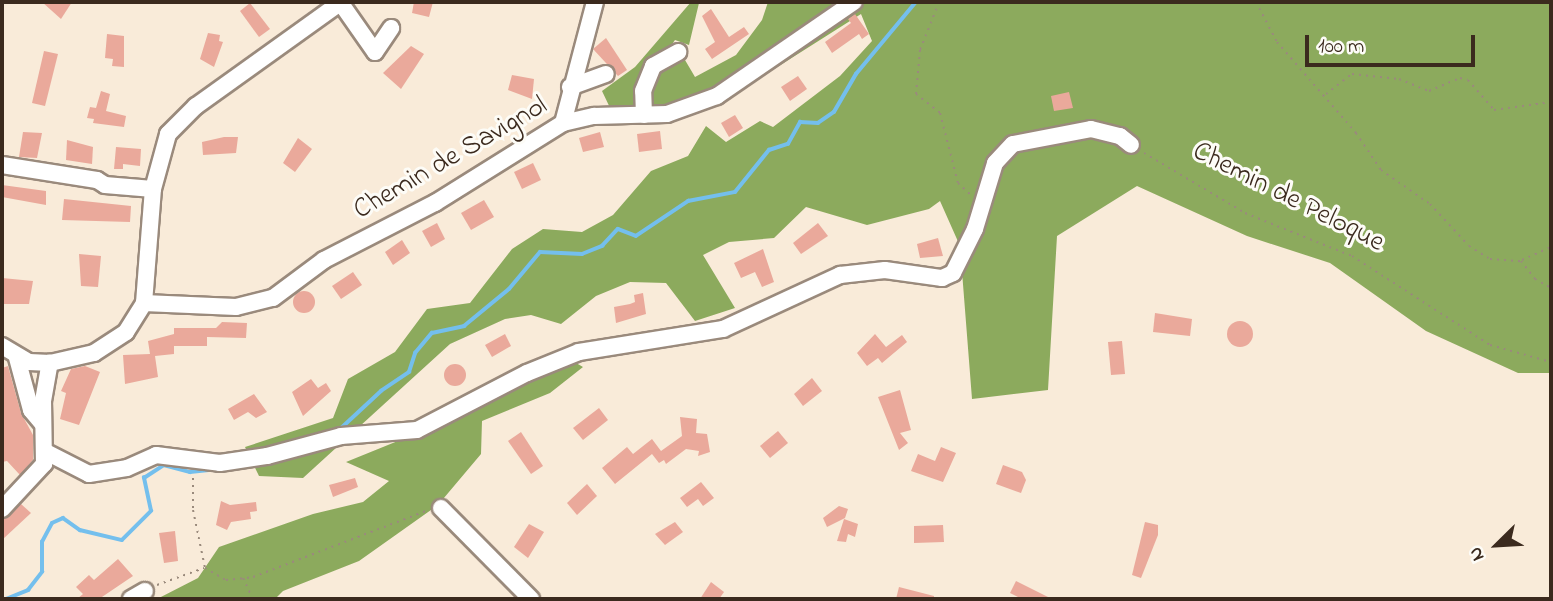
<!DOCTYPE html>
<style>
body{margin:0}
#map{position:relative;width:1553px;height:601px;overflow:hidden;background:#f9ebd9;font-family:"Indie Flower",sans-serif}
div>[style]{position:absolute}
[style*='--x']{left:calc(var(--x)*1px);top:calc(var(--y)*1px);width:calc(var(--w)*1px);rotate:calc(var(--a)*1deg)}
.forest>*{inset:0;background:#8caa5d}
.stream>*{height:3.5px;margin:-1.75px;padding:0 1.75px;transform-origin:1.75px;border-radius:1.75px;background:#74bfed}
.building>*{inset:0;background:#eaa99b}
.round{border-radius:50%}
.path>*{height:2px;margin-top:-1px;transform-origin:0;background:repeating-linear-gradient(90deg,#9a8a7c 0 2px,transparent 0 7px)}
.roads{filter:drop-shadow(2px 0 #9a8a7c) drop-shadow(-2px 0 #9a8a7c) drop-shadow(0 2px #9a8a7c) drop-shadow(0 -2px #9a8a7c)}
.minor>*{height:16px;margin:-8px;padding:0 8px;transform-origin:8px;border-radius:8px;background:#fff}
span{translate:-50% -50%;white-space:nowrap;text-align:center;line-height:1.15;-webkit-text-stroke:6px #fdfcf7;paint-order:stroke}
.street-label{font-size:28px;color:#3b2a1e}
.frame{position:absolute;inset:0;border:4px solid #3b2a1e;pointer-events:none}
.north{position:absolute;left:1462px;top:510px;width:70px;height:70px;-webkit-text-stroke:5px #fdfcf7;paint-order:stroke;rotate:246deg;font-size:19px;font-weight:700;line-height:28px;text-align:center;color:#3b2a1e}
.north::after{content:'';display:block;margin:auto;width:24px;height:32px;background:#3b2a1e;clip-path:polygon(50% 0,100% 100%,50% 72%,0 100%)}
.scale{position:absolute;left:1305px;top:35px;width:170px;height:32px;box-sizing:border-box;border:4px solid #3b2a1e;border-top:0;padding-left:9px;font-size:21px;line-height:24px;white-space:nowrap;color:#3b2a1e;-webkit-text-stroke:5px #fdfcf7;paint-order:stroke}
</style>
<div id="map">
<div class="forest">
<i style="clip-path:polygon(691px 2px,699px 3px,689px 45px,675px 40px,665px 54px,685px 60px,695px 77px,736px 55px,762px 20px,768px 2px,1551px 2px,1551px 373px,1518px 373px,1426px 331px,1330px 263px,1247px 236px,1137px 186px,1057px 236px,1048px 390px,972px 399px,960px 246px,940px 201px,929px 209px,867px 225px,806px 207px,774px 238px,729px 242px,703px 255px,735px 308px,695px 321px,666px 283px,630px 282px,596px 296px,561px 324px,531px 315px,505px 319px,450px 344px,303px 478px,259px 476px,245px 447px,333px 418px,348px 379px,395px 352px,427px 309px,470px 303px,512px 249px,543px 229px,582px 232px,613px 215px,651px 171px,688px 156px,706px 126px,726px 142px,760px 121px,773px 127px,840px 76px,872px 41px,861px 14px,727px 99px,683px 114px,612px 112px,602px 91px,635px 67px)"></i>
<i style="clip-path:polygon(571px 360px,583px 367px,550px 393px,482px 421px,481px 454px,438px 505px,359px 561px,283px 591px,275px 599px,157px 599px,198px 578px,219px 547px,313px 514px,363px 502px,389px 481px,346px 462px,457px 417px)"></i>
</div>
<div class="stream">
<i style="--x:338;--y:431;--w:59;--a:-42.9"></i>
<i style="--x:381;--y:391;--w:34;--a:-34"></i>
<i style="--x:409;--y:372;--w:20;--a:-72"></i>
<i style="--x:415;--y:353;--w:26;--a:-50"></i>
<i style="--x:432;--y:333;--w:33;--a:-12"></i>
<i style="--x:464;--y:326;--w:58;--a:-39.4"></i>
<i style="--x:509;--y:289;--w:48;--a:-50"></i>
<i style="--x:540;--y:252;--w:42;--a:2.7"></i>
<i style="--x:582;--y:254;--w:22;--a:-22"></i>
<i style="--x:602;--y:246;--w:23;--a:-47"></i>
<i style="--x:618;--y:229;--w:19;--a:21"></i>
<i style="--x:636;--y:236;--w:63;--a:-33.9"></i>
<i style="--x:688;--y:201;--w:48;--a:-10.8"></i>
<i style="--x:735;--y:192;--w:54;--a:-51"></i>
<i style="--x:769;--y:150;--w:20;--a:-18"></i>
<i style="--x:788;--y:144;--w:25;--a:-61"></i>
<i style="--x:800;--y:122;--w:18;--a:3"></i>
<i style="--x:818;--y:123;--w:19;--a:-35"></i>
<i style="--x:834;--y:112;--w:44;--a:-59.9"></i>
<i style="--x:856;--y:74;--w:94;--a:-50.2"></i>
<i style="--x:301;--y:455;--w:20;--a:-18"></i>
<i style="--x:6;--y:599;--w:24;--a:-22"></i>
<i style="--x:28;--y:590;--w:23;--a:-52"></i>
<i style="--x:42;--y:572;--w:30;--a:-90"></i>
<i style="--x:42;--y:542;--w:21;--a:-62"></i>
<i style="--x:52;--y:523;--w:12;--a:-24"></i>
<i style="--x:63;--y:518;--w:21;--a:35"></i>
<i style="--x:80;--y:530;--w:43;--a:13.4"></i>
<i style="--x:122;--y:540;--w:41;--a:-45"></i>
<i style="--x:151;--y:511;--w:34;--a:-102"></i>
<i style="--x:144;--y:478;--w:24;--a:-33"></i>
<i style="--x:164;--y:465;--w:27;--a:15"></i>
<i style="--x:190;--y:472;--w:28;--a:-6"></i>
</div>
<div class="building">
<i style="clip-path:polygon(42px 2px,72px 2px,61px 19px)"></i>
<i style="clip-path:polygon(414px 2px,433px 2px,429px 17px,412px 13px)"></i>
<i style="clip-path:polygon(250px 3px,270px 29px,259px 37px,240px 11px)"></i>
<i style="clip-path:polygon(711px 9px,729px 37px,744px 27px,749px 34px,712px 59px,705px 49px,715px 42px,702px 16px)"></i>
<i style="clip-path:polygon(855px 14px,869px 34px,862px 39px,859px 34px,832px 53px,825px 42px,851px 23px,848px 19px)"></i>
<i style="clip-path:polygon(208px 33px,220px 35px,219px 41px,223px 42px,214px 67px,200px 59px)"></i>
<i style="clip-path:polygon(107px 34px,124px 36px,124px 67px,112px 66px,113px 59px,105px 58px)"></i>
<i style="clip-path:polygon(606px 38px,627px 70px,618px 76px,593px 49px)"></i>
<i style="clip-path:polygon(411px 46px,424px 54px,401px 89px,383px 73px)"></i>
<i style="clip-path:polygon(44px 51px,58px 54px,45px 106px,32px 103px)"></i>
<i style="clip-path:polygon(512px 75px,534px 79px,532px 99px,508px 90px)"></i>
<i style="clip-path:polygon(798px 76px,807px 89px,790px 101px,781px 87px)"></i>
<i style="clip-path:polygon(101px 91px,110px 94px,106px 111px,126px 116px,124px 127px,93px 123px,94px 119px,87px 118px,90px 107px,96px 108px)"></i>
<i style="clip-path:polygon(1069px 92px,1073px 108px,1054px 111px,1051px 96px)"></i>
<i style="clip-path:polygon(735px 115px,743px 128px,729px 137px,721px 123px)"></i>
<i style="clip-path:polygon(660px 131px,662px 149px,639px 152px,637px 134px)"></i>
<i style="clip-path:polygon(23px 132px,42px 133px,37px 158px,19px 157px)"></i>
<i style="clip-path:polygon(600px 132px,604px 147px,583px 152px,579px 138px)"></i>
<i style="clip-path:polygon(224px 137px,238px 137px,236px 153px,203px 155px,202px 142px)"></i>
<i style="clip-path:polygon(298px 138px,312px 149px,295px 172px,283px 163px)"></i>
<i style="clip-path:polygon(67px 140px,93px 147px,92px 164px,66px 160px)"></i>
<i style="clip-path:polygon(116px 147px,141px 149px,140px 166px,123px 164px,123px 169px,114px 169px)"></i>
<i style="clip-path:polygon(533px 163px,541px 180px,522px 189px,514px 172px)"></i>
<i style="clip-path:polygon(2px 185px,46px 191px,46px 205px,2px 197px)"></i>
<i style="clip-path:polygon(64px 199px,131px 206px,130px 222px,62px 220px)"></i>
<i style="clip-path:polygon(484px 200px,494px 217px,471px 230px,461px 213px)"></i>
<i style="clip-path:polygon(437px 223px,445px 239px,431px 247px,422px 231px)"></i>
<i style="clip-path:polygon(818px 223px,828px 236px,801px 254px,793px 243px)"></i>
<i style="clip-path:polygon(938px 238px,943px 256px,920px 258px,917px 244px)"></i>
<i style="clip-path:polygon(402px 240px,410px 253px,393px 265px,385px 252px)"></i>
<i style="clip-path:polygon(763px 249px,774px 282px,762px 287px,755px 272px,741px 278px,734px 263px)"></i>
<i style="clip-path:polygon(79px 254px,101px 256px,98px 287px,81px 286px)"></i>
<i style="clip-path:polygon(353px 272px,362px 285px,341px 299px,332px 286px)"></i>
<i style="clip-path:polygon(2px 278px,33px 281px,29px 304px,2px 304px)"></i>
<i class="round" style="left:293px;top:291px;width:22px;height:22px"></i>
<i style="clip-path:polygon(643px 293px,646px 314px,616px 323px,614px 307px,630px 304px,635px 302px,634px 295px)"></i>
<i style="clip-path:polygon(1155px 313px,1192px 319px,1190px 336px,1153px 332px)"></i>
<i class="round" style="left:1227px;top:321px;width:26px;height:26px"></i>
<i style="clip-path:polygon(222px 322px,247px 323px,246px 338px,207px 337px,207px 346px,174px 346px,174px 354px,155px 356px,158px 377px,125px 384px,123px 355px,150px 354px,148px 341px,174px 334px,174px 328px,216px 328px)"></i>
<i style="clip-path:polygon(505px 334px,511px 346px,492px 357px,485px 345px)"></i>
<i style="clip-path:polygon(875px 334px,886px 347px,902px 335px,907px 342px,882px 363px,878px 358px,867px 366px,857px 353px)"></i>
<i style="clip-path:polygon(1122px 341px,1125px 374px,1111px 375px,1108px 342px)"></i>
<i class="round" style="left:444px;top:364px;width:22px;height:22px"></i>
<i style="clip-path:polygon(8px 366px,21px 413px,33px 435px,33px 460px,20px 475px,7px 461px,2px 462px,2px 368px)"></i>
<i style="clip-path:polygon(85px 366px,100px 372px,79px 425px,60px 419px,66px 393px,61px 391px,71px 369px)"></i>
<i style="clip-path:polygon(812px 378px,822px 391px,803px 406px,794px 394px)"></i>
<i style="clip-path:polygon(311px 379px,318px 388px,326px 383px,331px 391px,303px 416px,292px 392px)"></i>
<i style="clip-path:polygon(900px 390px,911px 430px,900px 433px,908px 443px,899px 450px,878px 397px)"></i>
<i style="clip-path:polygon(254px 394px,267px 412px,256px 418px,248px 412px,234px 420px,228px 409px)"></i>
<i style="clip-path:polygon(599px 408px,608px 420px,583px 440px,573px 428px)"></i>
<i style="clip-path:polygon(680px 417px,697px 419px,696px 433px,707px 434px,710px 452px,698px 456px,699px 451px,686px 449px,666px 464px,664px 460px,659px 463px,652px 454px,615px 484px,602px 468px,627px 447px,633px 454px,652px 439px,661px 451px,682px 436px)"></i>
<i style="clip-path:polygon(778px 431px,788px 443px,770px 458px,760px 446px)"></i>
<i style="clip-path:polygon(521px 432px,543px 466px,531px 474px,508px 441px)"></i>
<i style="clip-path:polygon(941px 447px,956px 453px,943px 482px,911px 471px,918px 454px,935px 461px)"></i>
<i style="clip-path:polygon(1003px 465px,1022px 472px,1026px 480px,1021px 493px,996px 484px)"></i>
<i style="clip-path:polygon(355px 478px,358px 487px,333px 497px,329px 485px)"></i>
<i style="clip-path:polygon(701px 482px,714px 498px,703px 506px,698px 499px,687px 507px,680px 498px)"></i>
<i style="clip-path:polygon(587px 484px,597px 496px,577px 515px,567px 503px)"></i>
<i style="clip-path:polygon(221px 501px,230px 505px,256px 502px,257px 511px,250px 512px,251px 519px,231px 522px,227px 530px,216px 525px)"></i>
<i style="clip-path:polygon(21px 504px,31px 513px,2px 540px,2px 519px)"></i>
<i style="clip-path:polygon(839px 506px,848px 509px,845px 518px,827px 527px,823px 518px)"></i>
<i style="clip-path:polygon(844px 519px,858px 524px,855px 537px,848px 534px,846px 542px,837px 541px)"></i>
<i style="clip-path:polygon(675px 522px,683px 532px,665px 545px,655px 534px)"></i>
<i style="clip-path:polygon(1145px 522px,1158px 525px,1158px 535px,1141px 578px,1132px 575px)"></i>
<i style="clip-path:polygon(529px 524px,544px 532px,528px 558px,514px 547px)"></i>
<i style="clip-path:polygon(943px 525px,944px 542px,914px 543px,914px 526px)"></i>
<i style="clip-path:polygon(175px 531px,178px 561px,164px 563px,159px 533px)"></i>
<i style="clip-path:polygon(118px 559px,133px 576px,99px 599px,77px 599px,83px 594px,76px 587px,89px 575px,94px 580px)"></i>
<i style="clip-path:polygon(1016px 581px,1052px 599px,1022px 599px,1010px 593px)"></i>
<i style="clip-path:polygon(711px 582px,724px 592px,719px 599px,700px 599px)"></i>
<i style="clip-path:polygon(899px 587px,934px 596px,934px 599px,896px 599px)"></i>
</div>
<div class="path">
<i style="--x:939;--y:2;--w:52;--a:111.6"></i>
<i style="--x:920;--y:50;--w:44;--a:95.2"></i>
<i style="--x:916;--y:94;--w:31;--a:38"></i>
<i style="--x:940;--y:113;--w:72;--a:75.6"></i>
<i style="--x:958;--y:183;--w:18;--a:43"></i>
<i style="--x:1256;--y:2;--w:45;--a:62.3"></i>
<i style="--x:1277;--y:42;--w:121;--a:49"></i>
<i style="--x:1356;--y:133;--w:45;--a:56"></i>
<i style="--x:1381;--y:170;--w:60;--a:34.8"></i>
<i style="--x:1430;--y:204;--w:57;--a:47.1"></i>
<i style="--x:1469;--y:246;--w:25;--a:32"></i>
<i style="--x:1490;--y:259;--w:31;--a:4"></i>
<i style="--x:1521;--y:261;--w:23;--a:52"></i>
<i style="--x:1535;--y:279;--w:18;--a:29"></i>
<i style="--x:1326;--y:94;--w:33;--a:-38"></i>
<i style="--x:1352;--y:74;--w:47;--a:6.1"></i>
<i style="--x:1399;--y:79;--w:32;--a:22"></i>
<i style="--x:1429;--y:91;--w:34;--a:-23"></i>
<i style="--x:1460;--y:78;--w:8;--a:14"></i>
<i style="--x:1468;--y:80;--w:40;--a:49"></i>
<i style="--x:1494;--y:110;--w:58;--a:-8"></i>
<i style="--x:1144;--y:153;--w:117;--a:30.7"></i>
<i style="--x:1245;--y:213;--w:115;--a:21.9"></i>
<i style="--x:1352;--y:256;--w:164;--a:32.8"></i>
<i style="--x:1490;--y:345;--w:63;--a:15.6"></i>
<i style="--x:1522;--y:260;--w:32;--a:-24"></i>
<i style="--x:193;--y:478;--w:32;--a:90"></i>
<i style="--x:193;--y:510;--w:59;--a:78.3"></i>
<i style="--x:205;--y:568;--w:24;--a:30"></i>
<i style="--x:226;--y:580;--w:27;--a:-6"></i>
<i style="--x:253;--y:577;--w:185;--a:-20.9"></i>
<i style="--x:243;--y:578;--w:23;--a:65"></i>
<i style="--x:157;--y:585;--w:50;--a:-19.9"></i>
</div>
<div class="roads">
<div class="minor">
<i style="--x:340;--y:2;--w:61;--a:55"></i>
<i style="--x:375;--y:52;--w:29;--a:-56"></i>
<i style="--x:570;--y:87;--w:38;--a:-20"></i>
<i style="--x:644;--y:115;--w:24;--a:-92"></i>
<i style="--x:643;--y:91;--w:27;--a:-68"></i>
<i style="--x:653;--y:66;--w:29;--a:-29"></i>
<i style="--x:563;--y:123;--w:125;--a:-75.2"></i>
<i style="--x:2;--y:165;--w:96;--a:9"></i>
<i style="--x:97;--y:180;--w:9;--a:32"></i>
<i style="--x:105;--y:185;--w:48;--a:4.8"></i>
<i style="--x:144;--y:303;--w:92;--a:2.5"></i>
<i style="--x:236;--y:307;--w:38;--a:-14"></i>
<i style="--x:273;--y:298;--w:64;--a:-36.7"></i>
<i style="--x:324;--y:260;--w:125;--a:-27.2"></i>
<i style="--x:435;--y:203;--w:151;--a:-32"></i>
<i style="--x:563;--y:123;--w:32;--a:-13"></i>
<i style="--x:594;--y:116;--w:73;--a:-1.6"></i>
<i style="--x:667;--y:114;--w:53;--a:-19.8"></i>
<i style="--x:717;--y:96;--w:166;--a:-34.5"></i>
<i style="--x:2;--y:346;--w:31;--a:31"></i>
<i style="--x:29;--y:362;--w:21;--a:3"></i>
<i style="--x:50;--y:363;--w:45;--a:-12.8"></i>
<i style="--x:94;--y:353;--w:38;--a:-33"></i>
<i style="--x:126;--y:332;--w:34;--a:-58"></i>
<i style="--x:144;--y:303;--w:114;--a:-85.5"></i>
<i style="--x:153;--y:189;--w:57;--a:-74.7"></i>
<i style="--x:168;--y:134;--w:40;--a:-45"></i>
<i style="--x:196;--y:106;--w:178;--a:-35.6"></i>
<i style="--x:17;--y:358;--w:54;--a:74.9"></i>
<i style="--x:31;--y:410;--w:17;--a:50"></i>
<i style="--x:46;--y:452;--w:48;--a:27.1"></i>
<i style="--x:89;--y:474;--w:38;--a:-9"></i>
<i style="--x:127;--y:468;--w:32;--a:-24"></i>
<i style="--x:156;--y:455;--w:64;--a:7.1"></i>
<i style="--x:220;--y:463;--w:48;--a:-8.5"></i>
<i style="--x:267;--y:456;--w:77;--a:-15.1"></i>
<i style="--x:341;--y:436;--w:76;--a:-4.5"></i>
<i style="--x:417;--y:430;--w:124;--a:-27.4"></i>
<i style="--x:527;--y:373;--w:56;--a:-22"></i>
<i style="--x:579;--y:352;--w:146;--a:-9.1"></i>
<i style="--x:723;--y:329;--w:129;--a:-24.8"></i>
<i style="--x:840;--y:275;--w:45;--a:-6.3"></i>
<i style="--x:885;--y:270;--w:58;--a:8"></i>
<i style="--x:942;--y:278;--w:12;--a:-24"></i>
<i style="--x:953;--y:273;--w:49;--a:-63.4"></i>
<i style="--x:975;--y:229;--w:69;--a:-73.1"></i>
<i style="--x:995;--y:163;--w:26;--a:-47"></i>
<i style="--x:1013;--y:144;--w:79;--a:-10.9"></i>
<i style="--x:1091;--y:129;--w:30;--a:14"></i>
<i style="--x:1120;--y:136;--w:14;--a:39"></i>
<i style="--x:441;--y:508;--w:128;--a:45.3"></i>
<i style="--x:2;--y:509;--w:62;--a:-47"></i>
<i style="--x:44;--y:464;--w:63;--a:-90.9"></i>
<i style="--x:43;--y:401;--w:39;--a:-80"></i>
<i style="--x:131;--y:599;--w:16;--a:-30"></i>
</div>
</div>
<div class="street-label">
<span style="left:451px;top:159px;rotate:-30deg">Chemin de Savignol</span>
<span style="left:1288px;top:198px;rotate:27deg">Chemin de Peloque</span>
</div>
<div class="frame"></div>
<div class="north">N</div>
<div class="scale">100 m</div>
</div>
